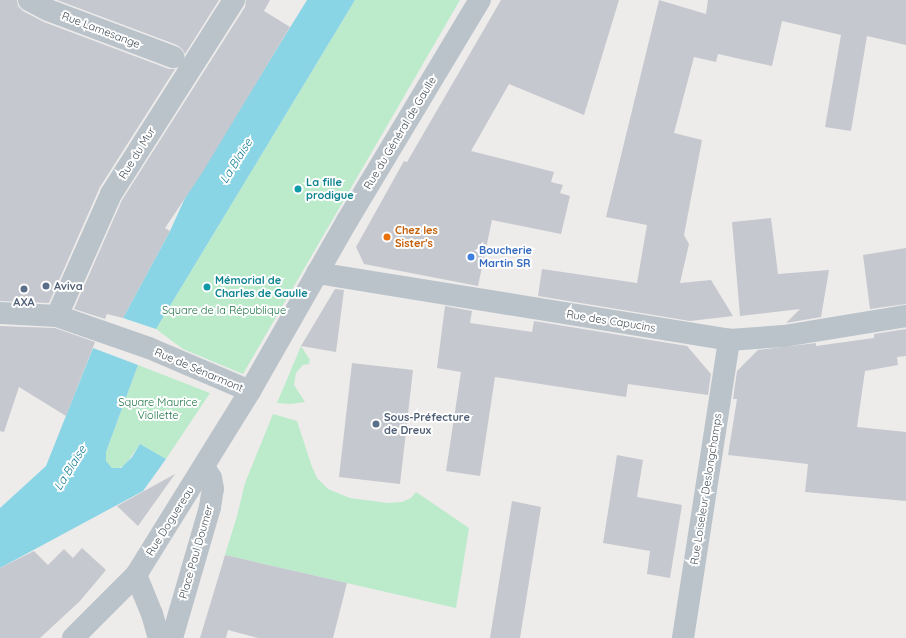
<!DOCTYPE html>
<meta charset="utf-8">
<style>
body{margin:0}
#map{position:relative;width:906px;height:638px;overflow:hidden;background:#eeebeb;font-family:Quicksand,sans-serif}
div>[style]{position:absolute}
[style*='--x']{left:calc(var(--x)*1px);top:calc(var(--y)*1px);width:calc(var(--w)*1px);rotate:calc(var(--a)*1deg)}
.green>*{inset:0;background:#bbebcb}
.water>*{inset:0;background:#8ad5e5}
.building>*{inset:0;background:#c5c8ce}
.pedestrian>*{height:22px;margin:-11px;padding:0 11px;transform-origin:11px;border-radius:11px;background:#bac3ca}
.minor>*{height:22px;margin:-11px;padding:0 11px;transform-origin:11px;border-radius:11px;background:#bac3ca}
.tertiary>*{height:22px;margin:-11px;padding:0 11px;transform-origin:11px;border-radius:11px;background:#bac3ca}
.dots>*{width:11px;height:11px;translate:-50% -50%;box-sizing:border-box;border:2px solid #fff;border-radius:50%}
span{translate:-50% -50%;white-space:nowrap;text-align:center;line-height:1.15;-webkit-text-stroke:4px #fff;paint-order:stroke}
.street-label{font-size:11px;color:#454f57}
.culture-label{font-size:11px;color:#0d838f;font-weight:700}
.left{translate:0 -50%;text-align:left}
.food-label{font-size:11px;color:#c56008;font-weight:700}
.shop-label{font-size:11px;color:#366cbe;font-weight:700}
.service-label{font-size:11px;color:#4e5e75;font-weight:700}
.park-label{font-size:11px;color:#1c7344}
.water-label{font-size:12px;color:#147d94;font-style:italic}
</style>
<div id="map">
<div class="green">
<i style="clip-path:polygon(355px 0,460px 0,243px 374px,183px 349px,156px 329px)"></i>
<i style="clip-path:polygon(301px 346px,310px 360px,309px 364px,303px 365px,296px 373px,294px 385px,305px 402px,291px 404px,277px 403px)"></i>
<i style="clip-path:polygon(138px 365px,210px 393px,166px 459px,140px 444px,125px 465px,116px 469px,112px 468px,106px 461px,106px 452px)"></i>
<i style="clip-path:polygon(273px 414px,297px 421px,312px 467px,317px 478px,328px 489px,350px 498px,388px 503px,402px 502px,411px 498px,416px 492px,469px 528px,456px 608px,225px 555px,237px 516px,245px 483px)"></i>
</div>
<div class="water">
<i style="clip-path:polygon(307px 0,355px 0,156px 329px,123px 318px,170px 231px,185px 198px)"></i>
<i style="clip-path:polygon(93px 348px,138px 365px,106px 452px,106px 461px,112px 468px,121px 468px,132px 457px,140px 444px,166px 459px,143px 491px,0 568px,0 508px,46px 466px)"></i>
</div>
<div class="building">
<i style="clip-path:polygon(0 0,17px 0,18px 6px,23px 11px,44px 22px,169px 69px,175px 69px,100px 187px,49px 303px,0 301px)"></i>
<i style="clip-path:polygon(57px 0,219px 0,185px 54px,182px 49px,177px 45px)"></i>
<i style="clip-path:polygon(246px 0,270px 0,264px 11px,290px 27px,202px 173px,165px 228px,170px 231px,123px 318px,107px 314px,105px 319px,74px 309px,122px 200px,245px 7px)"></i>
<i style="clip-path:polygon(501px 0,619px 0,584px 115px,509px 84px,471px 151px,554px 172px,551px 182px,563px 185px,560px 193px,570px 196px,561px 234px,492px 220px,478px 286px,364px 264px,356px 247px,404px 161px,407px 162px)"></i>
<i style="clip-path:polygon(659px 0,706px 14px,708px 0,906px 0,906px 45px,867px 36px,851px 131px,825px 127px,841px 35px,782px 21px,772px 66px,718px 54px,716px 62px,694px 57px,674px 133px,702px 140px,684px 235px,689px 244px,680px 283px,711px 280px,733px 316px,690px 321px,538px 296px,542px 269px,637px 283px,647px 225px,606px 217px)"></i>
<i style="clip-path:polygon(771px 218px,778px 274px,829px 270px,821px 317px,786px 323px,800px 309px,740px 316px,732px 222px)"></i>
<i style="clip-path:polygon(906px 248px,906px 304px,870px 309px,863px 255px)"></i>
<i style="clip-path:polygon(335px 289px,344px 290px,336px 352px,301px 346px)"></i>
<i style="clip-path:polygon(445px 306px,472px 311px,470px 323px,532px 332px,534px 321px,687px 346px,711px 374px,708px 395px,628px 384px,626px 397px,495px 377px,480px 476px,446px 471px,461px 372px,437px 368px)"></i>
<i style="clip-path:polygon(0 326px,55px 328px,95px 342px,66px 416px,19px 387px,4px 432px,0 431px)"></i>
<i style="clip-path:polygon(906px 329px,906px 356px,897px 357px,898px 365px,865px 371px,857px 427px,906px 432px,906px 501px,805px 492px,808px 464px,728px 455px,737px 399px,733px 399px,737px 371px,758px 350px,816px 343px,816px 346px,874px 338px,874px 334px)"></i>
<i style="clip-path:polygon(352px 363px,413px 370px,400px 484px,339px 477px)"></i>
<i style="clip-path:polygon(617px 455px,643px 460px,637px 497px,682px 505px,670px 578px,647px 574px,650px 551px,603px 543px)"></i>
<i style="clip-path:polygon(175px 474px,138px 526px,117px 506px)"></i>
<i style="clip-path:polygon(512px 501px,541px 507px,520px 638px,490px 638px)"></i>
<i style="clip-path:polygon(82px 548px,106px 570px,80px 601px,40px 638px,0 638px,0 568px,34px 551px,48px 565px,64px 549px,73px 558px)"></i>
<i style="clip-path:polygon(225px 555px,347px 583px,333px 638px,258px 638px,228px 630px,226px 638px,200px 638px)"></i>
</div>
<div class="pedestrian">
<i style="--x:0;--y:313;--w:57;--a:3"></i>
<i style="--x:57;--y:316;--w:97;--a:19.2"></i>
<i style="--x:149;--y:348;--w:110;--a:23.1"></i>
</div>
<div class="minor">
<i style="--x:29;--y:0;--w:21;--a:28"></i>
<i style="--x:48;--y:10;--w:134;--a:20.6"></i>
<i style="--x:57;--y:316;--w:133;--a:-66.1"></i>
<i style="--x:111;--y:194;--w:230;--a:-57.6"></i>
<i style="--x:136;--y:575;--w:42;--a:67.7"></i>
<i style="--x:152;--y:614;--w:25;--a:74"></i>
<i style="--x:172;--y:638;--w:136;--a:-73.8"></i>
<i style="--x:210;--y:507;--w:18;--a:-81"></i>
<i style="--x:213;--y:489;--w:11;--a:-100"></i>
<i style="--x:211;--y:478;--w:13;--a:-122"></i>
<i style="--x:683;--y:638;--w:302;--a:-81.2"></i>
</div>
<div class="tertiary">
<i style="--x:317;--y:273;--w:417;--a:9.2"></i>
<i style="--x:729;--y:340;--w:55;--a:-4.2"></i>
<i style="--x:784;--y:336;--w:124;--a:-9.3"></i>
<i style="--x:73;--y:638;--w:89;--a:-45"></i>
<i style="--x:136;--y:575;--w:216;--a:-58.2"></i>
<i style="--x:250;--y:391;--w:196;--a:-60.3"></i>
<i style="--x:347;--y:221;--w:258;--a:-59"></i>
</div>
<div class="dots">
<i style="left:298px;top:189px;background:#0f9aa8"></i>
<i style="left:387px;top:237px;background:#e8710a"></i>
<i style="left:471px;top:257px;background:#3f7fe0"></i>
<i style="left:46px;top:286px;background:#5c6f8a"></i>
<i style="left:207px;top:287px;background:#0f9aa8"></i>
<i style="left:24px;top:289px;background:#5c6f8a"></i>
<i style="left:376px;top:424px;background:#5c6f8a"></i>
</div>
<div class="street-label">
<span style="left:101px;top:30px;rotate:21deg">Rue Lamesange</span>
<span style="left:400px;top:133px;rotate:-59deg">Rue du Général de Gaulle</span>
<span style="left:137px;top:153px;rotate:-58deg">Rue du Mur</span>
<span style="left:611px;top:321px;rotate:9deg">Rue des Capucins</span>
<span style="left:199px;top:370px;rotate:23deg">Rue de Sénarmont</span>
<span style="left:706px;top:489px;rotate:-81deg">Rue Loiseleur Deslongchamps</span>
<span style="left:170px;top:521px;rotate:-58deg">Rue Doguereau</span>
<span style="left:196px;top:552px;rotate:-74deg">Place Paul Doumer</span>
</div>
<div class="culture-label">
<span class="left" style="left:306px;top:189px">La fille<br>prodigue</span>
<span class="left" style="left:215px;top:287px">Mémorial de<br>Charles de Gaulle</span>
</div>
<div class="food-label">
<span class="left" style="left:395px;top:237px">Chez les<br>Sister's</span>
</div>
<div class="shop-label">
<span class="left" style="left:479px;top:257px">Boucherie<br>Martin SR</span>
</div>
<div class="service-label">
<span class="left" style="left:54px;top:286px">Aviva</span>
<span style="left:24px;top:302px">AXA</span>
<span class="left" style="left:384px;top:424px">Sous-Préfecture<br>de Dreux</span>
</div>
<div class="park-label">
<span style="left:224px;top:310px">Square de la République</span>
<span style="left:158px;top:409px">Square Maurice<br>Viollette</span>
</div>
<div class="water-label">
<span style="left:236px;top:161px;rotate:-58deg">La Blaise</span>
<span style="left:70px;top:468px;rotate:-58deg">La Blaise</span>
</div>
</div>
